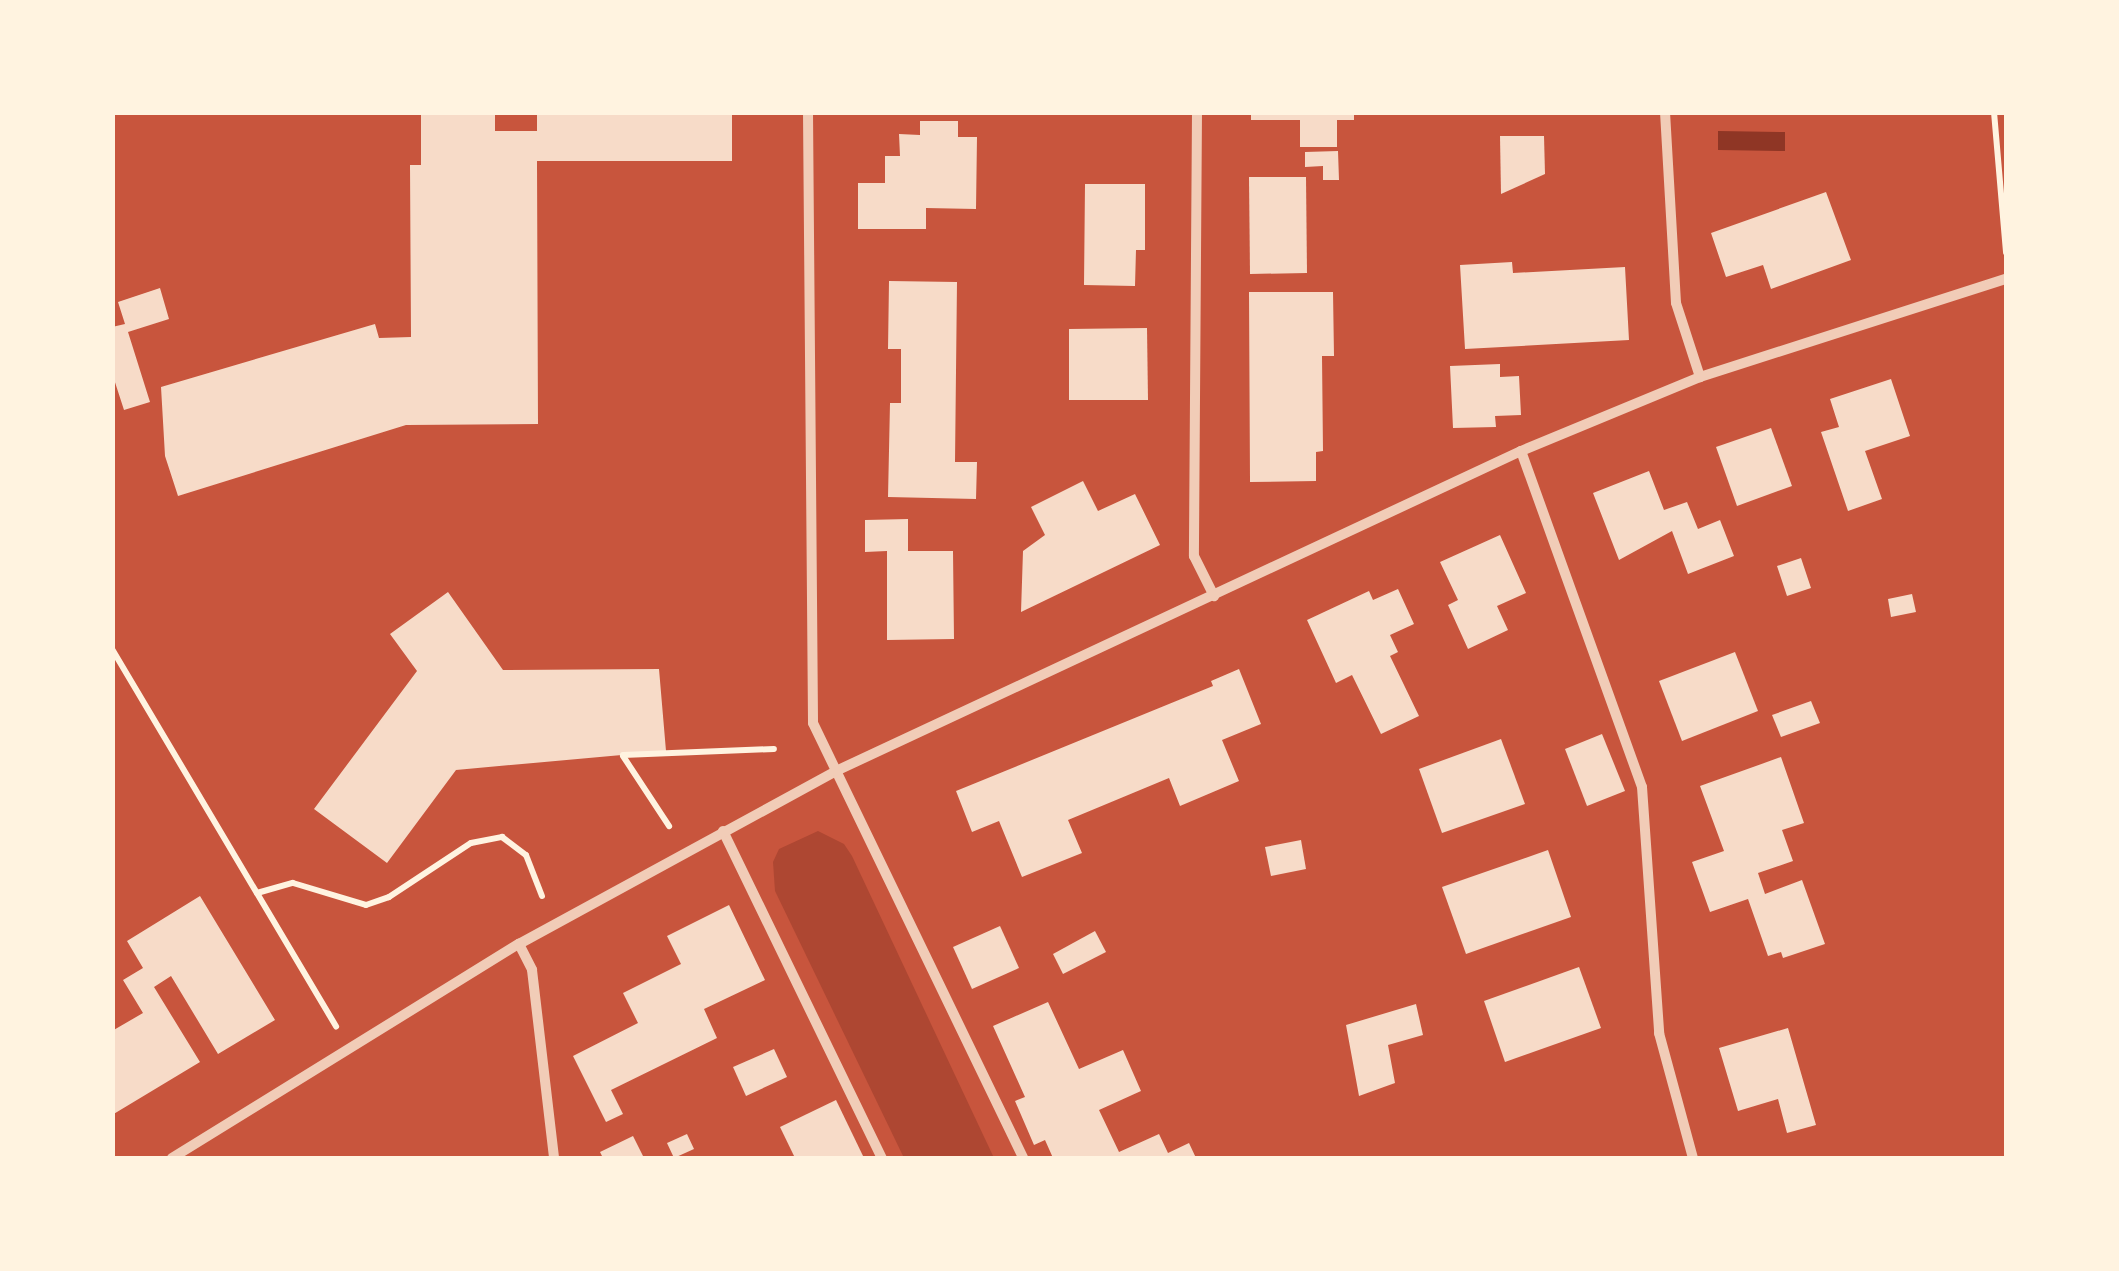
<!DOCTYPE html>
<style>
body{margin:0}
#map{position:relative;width:2119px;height:1271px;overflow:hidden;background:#c8553d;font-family:Jost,sans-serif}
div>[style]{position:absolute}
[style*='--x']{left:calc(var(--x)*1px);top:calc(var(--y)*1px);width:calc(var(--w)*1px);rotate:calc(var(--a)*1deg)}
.green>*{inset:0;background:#ae4732}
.water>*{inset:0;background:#8f3625}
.building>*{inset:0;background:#f7dbc8}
.path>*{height:6px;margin:-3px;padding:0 3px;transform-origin:3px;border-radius:3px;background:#fff3e0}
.minor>*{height:10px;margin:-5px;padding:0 5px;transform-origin:5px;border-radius:5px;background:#f1ccb7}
span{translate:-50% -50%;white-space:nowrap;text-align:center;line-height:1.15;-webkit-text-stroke:10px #fff3e0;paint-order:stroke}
.frame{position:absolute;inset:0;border:115px solid #fff3e0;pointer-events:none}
</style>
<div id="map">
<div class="green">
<i style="clip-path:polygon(818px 831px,844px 844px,852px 856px,994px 1158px,904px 1158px,775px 891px,773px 862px,779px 849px)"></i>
</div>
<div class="water">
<i style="clip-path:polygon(1718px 131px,1785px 132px,1785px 151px,1718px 150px)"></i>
</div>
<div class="building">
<i style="clip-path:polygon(421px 112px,495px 112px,495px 131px,537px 131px,537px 112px,732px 112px,732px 161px,537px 161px,538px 424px,406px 425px,178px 496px,165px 456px,161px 387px,375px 324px,379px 338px,411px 337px,410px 165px,421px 165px)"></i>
<i style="clip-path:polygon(1251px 112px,1354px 112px,1354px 120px,1337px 120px,1337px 147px,1300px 147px,1300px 120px,1251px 120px)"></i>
<i style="clip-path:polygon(920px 121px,958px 121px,958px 137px,977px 137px,976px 209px,926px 208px,926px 229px,858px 229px,858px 183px,885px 183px,885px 156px,900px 156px,899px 134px,920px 135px)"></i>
<i style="clip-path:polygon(1500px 136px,1544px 136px,1545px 174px,1501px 194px)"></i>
<i style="clip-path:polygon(1338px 151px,1339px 180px,1323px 180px,1323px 166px,1305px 167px,1305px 152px)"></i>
<i style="clip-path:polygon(1249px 177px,1306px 177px,1307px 273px,1250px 274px)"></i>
<i style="clip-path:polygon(1085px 184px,1145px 184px,1145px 250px,1136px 250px,1135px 286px,1084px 285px)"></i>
<i style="clip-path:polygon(1826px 192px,1851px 260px,1771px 289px,1763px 265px,1726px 277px,1711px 233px)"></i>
<i style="clip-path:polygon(1512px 262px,1513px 273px,1625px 267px,1629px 340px,1465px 349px,1460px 265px)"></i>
<i style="clip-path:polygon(889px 281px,957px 282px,955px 462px,977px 462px,976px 499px,888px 497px,890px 403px,901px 403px,901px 349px,888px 349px)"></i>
<i style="clip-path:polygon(160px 288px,169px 319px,128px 332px,150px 402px,124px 410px,112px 373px,112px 327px,125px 324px,118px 302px)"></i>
<i style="clip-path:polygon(1249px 292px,1333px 292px,1334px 356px,1322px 356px,1323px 451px,1316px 452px,1316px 481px,1250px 482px)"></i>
<i style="clip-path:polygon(1147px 328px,1148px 400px,1069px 400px,1069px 329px)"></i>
<i style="clip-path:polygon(1500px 364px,1500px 377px,1519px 376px,1521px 415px,1495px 416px,1496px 427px,1453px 428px,1450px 366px)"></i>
<i style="clip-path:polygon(1891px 379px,1910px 436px,1865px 451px,1882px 499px,1848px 511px,1821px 432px,1839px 427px,1830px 399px)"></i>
<i style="clip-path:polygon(1771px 428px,1792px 486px,1737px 506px,1716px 447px)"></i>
<i style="clip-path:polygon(1649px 471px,1664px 510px,1687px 502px,1698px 529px,1720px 520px,1734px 556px,1688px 574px,1672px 531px,1619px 560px,1593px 493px)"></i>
<i style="clip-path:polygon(1083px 481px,1098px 511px,1135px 494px,1160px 545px,1021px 612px,1023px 551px,1045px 535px,1031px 507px)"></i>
<i style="clip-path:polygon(908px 519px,908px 551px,953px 551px,954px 639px,887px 640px,887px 551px,865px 552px,865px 520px)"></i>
<i style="clip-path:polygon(1500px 535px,1526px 593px,1497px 606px,1508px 630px,1468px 649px,1448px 605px,1458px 600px,1440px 562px)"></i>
<i style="clip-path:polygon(1801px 558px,1811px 588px,1787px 596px,1777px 566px)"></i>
<i style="clip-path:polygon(1398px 589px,1414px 624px,1390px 635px,1398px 652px,1390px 656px,1419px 716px,1381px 734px,1352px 675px,1336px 683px,1307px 620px,1369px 591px,1373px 600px)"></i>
<i style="clip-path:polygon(448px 592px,503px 670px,659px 669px,666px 751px,456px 770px,387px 863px,314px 809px,417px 671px,390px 634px)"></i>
<i style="clip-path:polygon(1912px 594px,1916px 612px,1891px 617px,1888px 599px)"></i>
<i style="clip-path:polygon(1735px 652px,1758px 711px,1682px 741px,1659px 681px)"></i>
<i style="clip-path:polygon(1239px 669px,1261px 724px,1222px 740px,1239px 781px,1180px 806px,1169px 778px,1068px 820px,1082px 853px,1022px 877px,999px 821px,972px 832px,956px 791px,1213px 686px,1211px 681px)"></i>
<i style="clip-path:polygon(1811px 701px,1820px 723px,1781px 737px,1772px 715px)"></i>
<i style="clip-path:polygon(1602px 734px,1625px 791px,1587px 806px,1565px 749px)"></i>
<i style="clip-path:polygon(1501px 739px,1525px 804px,1442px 833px,1419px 769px)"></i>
<i style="clip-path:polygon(1781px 757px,1804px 823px,1782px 830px,1793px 861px,1758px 873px,1765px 894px,1802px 880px,1825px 944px,1783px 958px,1781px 952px,1768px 956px,1748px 899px,1710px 912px,1692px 862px,1724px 851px,1700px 786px)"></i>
<i style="clip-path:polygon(1301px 840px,1306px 869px,1271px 876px,1265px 847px)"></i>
<i style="clip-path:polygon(1548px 850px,1571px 917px,1466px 954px,1442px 887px)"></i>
<i style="clip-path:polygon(200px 896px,275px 1020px,218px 1054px,171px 976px,154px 987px,200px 1062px,112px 1115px,112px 1031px,143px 1013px,123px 980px,143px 968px,127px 941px)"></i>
<i style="clip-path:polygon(729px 905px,765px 980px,704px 1009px,717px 1038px,611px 1090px,623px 1114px,606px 1122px,573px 1056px,638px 1023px,623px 993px,681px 964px,667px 936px)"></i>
<i style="clip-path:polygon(1000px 926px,1019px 968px,972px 989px,953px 947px)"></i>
<i style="clip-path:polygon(1095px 931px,1106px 952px,1063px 974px,1053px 954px)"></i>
<i style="clip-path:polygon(1579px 967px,1601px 1028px,1505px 1062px,1484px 1001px)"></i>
<i style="clip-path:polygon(1048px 1002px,1079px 1069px,1123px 1050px,1141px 1091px,1099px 1110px,1119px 1152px,1159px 1134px,1168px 1153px,1189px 1143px,1196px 1158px,1053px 1158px,1045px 1140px,1034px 1145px,1015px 1101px,1025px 1097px,993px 1026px)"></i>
<i style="clip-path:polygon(1416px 1004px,1423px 1035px,1388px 1045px,1395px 1083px,1359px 1096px,1346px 1025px)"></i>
<i style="clip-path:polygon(1788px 1028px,1816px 1125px,1787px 1133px,1778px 1099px,1738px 1111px,1719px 1048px)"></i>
<i style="clip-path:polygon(774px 1049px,787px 1077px,746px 1096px,733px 1067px)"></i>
<i style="clip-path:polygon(836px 1100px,864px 1158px,795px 1158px,780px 1127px)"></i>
<i style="clip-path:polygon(687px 1134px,694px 1149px,674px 1158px,667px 1143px)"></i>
<i style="clip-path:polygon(633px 1136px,644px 1158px,603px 1158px,600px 1152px)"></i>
</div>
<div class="path">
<i style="--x:1994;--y:112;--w:141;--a:85.1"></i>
<i style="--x:112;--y:649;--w:439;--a:59.3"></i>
<i style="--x:623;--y:755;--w:151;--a:-2.3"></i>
<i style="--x:623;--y:756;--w:84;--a:56.7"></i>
<i style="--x:257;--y:893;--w:37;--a:-16"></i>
<i style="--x:293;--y:883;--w:76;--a:16.8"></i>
<i style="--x:366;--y:905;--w:24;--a:-19"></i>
<i style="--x:389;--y:897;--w:98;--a:-33.4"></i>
<i style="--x:471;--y:843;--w:32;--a:-11"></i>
<i style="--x:502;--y:837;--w:30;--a:37"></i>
<i style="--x:526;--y:855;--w:44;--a:68.7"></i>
</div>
<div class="minor">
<i style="--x:808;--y:112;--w:611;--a:89.53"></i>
<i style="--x:813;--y:723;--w:483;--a:64.2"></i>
<i style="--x:1197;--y:112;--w:444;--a:90.4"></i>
<i style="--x:1194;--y:556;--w:45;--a:63.4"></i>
<i style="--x:1665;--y:112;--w:191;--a:86.7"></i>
<i style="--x:1676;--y:303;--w:78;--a:72"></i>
<i style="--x:1521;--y:451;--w:357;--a:70.2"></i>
<i style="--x:1642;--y:787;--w:247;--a:86"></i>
<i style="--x:1659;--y:1033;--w:130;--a:74.8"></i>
<i style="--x:723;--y:831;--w:364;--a:64.1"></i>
<i style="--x:519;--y:944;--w:29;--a:63"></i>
<i style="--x:532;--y:970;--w:189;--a:83.3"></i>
<i style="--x:172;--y:1158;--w:408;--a:-31.7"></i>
<i style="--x:519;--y:944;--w:361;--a:-28.6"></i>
<i style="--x:836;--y:771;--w:756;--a:-25.04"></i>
<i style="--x:1521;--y:451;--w:194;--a:-22.5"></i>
<i style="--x:1700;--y:377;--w:321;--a:-17.8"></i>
</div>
<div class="frame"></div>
</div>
